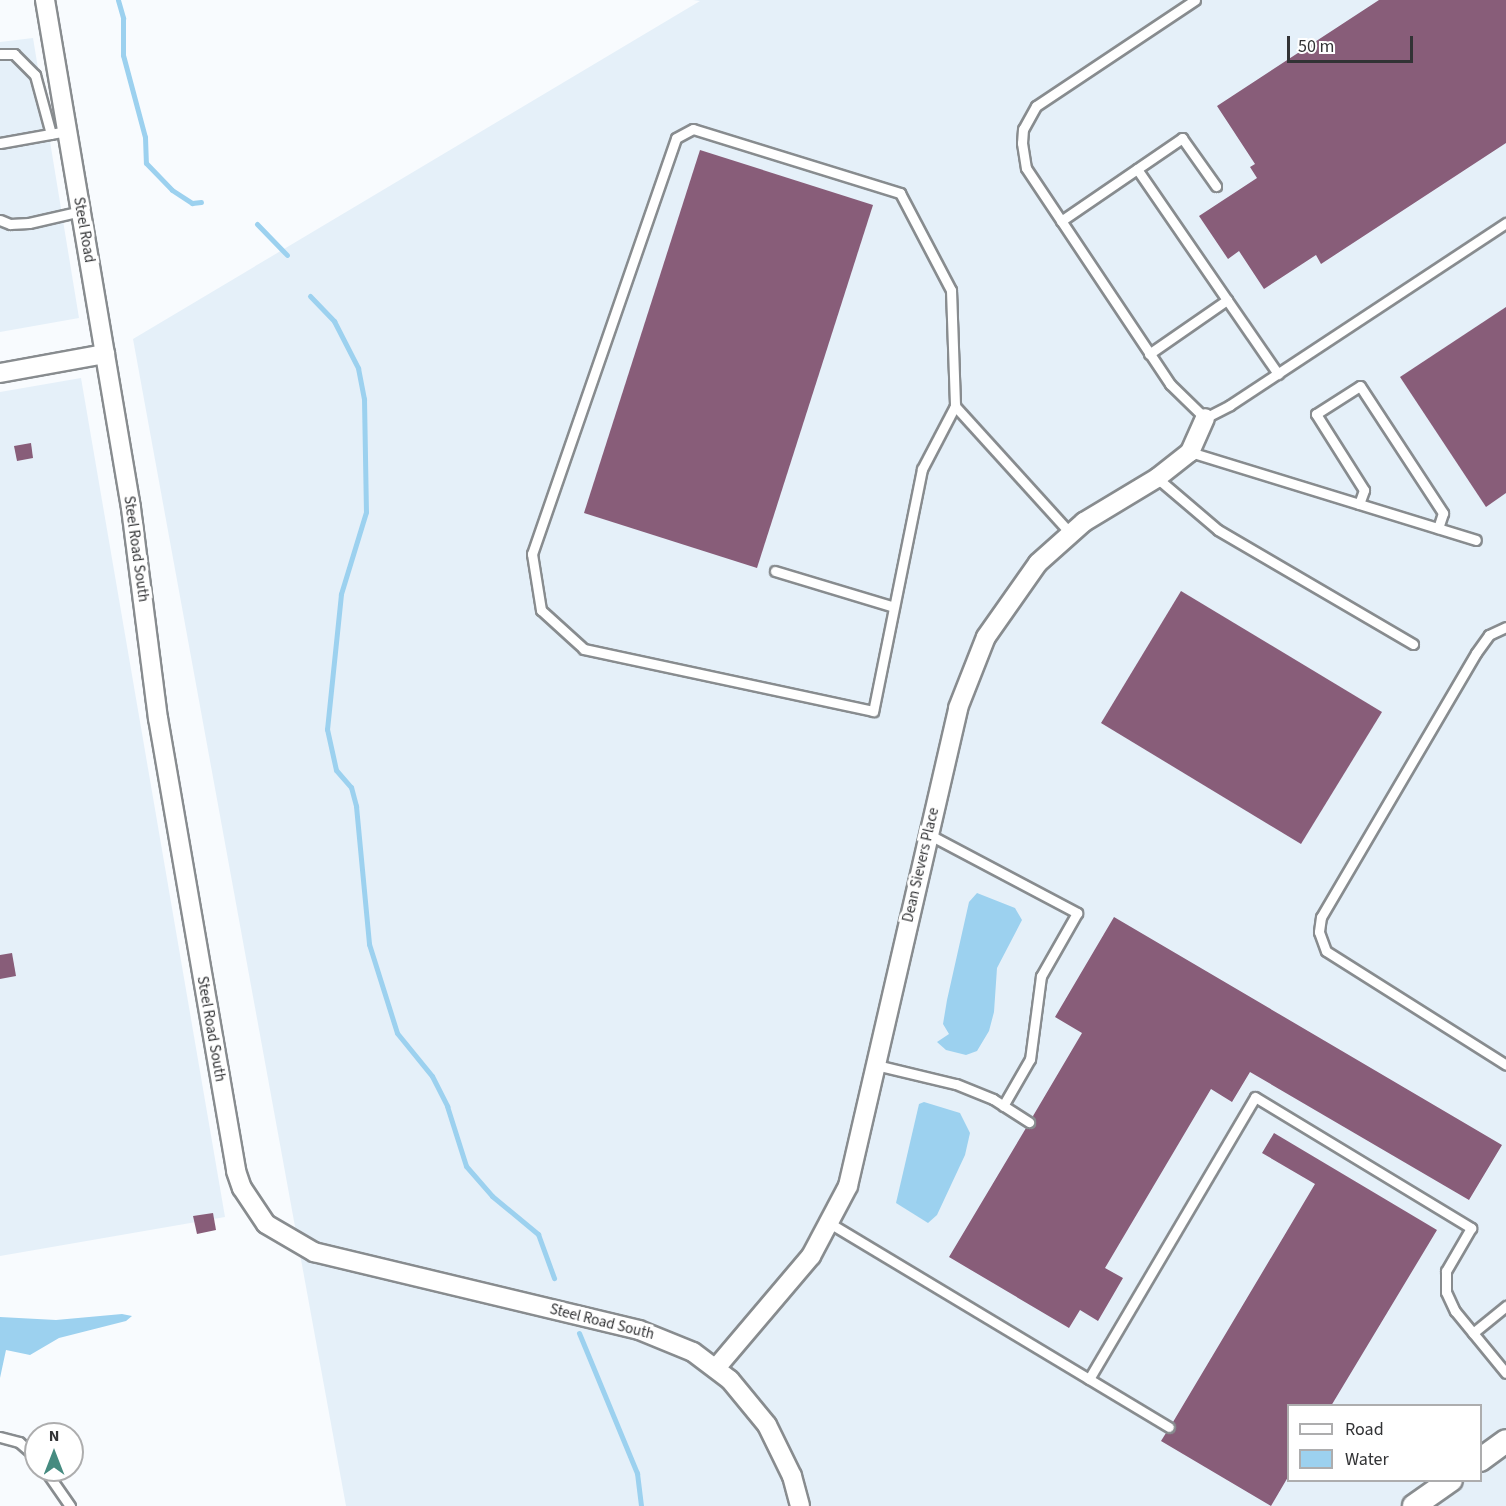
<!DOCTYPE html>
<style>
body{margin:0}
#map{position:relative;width:1506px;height:1506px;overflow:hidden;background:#f8fbfe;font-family:"Source Sans 3",sans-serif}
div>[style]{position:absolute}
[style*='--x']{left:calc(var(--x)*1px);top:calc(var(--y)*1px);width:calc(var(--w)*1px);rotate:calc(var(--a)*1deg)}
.built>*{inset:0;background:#e5f0f9}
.water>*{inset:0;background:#9cd1ef}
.stream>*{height:5px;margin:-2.5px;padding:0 2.5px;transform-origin:2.5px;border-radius:2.5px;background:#9cd1ef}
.building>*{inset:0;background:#885d79}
.roads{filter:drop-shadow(2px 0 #888c8f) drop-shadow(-2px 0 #888c8f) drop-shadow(0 2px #888c8f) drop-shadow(0 -2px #888c8f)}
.service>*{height:9px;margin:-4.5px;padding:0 4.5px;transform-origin:4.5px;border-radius:4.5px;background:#fff}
.minor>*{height:18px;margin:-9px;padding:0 9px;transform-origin:9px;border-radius:9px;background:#fff}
.tertiary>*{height:22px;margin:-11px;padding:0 11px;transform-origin:11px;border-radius:11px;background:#fff}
span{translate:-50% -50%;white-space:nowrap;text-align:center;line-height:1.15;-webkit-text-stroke:6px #fff;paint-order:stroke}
.street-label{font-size:15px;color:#323335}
.legend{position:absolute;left:1287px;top:1404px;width:195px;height:78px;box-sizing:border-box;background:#fff;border:2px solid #adadae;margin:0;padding:8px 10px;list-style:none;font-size:18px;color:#323335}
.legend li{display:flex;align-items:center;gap:12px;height:30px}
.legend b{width:30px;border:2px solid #adadae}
.north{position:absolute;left:24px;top:1422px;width:60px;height:60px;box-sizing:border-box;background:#fff;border:2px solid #adadae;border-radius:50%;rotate:0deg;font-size:16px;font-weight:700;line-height:24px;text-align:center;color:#323335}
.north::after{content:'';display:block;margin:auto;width:21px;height:27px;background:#468b80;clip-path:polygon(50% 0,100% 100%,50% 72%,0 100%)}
.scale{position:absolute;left:1287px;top:36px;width:126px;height:27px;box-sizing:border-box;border:3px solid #323335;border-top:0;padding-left:8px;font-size:18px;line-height:21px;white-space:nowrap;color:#323335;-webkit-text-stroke:4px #fff;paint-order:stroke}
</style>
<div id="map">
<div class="built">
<i style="clip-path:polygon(evenodd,693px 0,1506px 0,1506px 1506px,346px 1506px,133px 339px,700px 1px,693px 0,1288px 1406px,1480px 1406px,1480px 1480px,1288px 1480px,1288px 1406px)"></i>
<i style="clip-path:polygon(33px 38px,79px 318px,0 332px,0 42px)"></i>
<i style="clip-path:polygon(81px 378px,225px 1217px,0 1256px,0 392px)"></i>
</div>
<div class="water">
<i style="clip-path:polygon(977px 893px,1015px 908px,1022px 920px,997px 968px,994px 1012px,989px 1031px,977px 1051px,966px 1055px,946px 1050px,937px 1042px,949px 1034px,943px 1024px,947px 1000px,969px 902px)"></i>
<i style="clip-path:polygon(924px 1102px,960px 1113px,970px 1133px,965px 1155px,937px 1215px,928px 1223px,896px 1203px,919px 1104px)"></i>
<i style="clip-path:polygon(122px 1314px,132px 1316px,126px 1321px,59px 1338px,30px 1355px,6px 1350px,0 1378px,0 1317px,56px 1320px)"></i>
</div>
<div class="stream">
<i style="--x:118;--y:0;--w:19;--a:74"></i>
<i style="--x:123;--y:18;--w:37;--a:90"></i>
<i style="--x:123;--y:55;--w:85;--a:75"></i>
<i style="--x:145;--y:137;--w:26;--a:88"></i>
<i style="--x:146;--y:163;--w:37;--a:46"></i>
<i style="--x:172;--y:190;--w:24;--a:33"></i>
<i style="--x:192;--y:203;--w:9;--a:-6"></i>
<i style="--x:257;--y:224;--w:43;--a:45.9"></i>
<i style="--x:310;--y:296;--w:35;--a:46"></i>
<i style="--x:334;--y:321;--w:53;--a:62.9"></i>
<i style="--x:358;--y:368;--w:32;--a:79"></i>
<i style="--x:364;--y:399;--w:113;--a:89"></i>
<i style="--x:366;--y:512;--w:86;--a:107"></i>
<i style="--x:341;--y:594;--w:136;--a:95.9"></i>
<i style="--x:327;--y:729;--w:42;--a:77.6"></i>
<i style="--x:336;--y:770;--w:23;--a:49"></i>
<i style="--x:351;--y:787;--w:20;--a:75"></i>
<i style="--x:356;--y:806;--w:139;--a:84.6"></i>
<i style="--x:369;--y:944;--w:93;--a:72.5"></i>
<i style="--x:397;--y:1033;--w:55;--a:50.9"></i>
<i style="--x:432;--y:1076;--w:34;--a:63"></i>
<i style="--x:447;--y:1106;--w:63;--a:72.4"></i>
<i style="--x:466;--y:1166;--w:40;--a:49"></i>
<i style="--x:492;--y:1196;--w:60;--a:39.6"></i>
<i style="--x:538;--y:1234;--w:47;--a:70"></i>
<i style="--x:579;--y:1333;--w:152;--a:67.5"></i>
<i style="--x:637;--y:1473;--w:33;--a:83"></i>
</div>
<div class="building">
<i style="clip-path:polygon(1379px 0,1506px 0,1506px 143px,1321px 264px,1316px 255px,1264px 289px,1239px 251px,1228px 259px,1199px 216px,1257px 178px,1250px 167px,1255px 164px,1217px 106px)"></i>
<i style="clip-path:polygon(700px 150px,873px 205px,757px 568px,584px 513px)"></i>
<i style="clip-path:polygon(1506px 307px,1506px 493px,1486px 507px,1400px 377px)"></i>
<i style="clip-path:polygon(31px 443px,33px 458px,17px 461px,14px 446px)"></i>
<i style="clip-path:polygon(1181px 591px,1382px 712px,1301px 844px,1101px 723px)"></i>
<i style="clip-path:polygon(1114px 917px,1502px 1145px,1469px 1200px,1250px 1072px,1232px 1102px,1211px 1089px,1105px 1268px,1123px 1278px,1098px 1321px,1080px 1310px,1069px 1328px,949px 1257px,1026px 1128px,1035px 1125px,1033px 1116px,1082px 1033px,1055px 1017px)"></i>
<i style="clip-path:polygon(12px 953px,16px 976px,0 979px,0 955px)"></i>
<i style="clip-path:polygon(1274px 1133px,1437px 1230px,1331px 1406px,1288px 1406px,1288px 1477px,1271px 1506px,1161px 1441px,1166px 1433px,1174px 1431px,1173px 1422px,1315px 1184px,1262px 1153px)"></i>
<i style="clip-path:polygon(213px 1213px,216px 1230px,197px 1234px,193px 1216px)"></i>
</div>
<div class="roads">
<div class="service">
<i style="--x:1195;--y:0;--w:191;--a:146.3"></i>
<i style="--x:1036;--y:106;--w:26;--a:119"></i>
<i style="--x:1023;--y:129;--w:14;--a:94"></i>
<i style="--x:1022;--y:143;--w:25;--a:81"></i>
<i style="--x:1026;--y:168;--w:260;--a:56.3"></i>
<i style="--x:1170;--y:384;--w:49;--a:44.2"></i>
<i style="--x:1205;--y:418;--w:28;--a:-27"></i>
<i style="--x:1230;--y:405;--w:331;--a:-33.4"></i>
<i style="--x:0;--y:54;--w:14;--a:0"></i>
<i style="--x:14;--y:54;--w:30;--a:45"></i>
<i style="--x:35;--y:75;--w:61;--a:74.8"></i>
<i style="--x:0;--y:143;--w:68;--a:-10.2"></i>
<i style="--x:1137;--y:169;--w:159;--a:55.5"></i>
<i style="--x:0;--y:220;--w:11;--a:22"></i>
<i style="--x:10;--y:224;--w:19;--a:-3"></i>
<i style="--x:29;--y:223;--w:53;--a:-13"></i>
<i style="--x:1061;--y:221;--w:147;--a:-34.4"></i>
<i style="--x:1182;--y:138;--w:59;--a:54.7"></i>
<i style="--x:1149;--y:354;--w:95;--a:-34.7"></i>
<i style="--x:1227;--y:300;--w:90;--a:55.4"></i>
<i style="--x:955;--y:406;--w:71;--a:117.6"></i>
<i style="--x:922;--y:469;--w:247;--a:101.4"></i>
<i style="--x:873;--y:711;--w:296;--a:-167.9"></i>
<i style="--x:584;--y:649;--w:58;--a:-137.8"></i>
<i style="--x:541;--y:610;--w:57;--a:-99.1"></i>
<i style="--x:532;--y:554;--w:440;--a:-70.9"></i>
<i style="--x:676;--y:138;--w:19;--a:-28"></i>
<i style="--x:693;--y:129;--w:217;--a:17.2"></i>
<i style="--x:900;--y:193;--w:110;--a:62.3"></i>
<i style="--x:951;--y:290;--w:116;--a:88"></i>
<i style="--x:955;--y:406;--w:171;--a:47.8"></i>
<i style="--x:1190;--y:452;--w:299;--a:17.1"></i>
<i style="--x:1157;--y:478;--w:80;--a:40.4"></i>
<i style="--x:1218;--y:530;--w:226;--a:30.3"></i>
<i style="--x:1359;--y:504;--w:15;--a:-70"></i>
<i style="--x:1364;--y:490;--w:90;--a:-122.3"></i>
<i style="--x:1316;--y:414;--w:52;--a:-32.5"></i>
<i style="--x:1360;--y:386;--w:152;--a:56.8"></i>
<i style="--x:1443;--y:513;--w:16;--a:108"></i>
<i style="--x:775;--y:571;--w:124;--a:16.8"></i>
<i style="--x:1506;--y:627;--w:19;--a:155"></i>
<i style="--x:1489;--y:635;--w:22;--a:126"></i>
<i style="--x:1476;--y:653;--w:306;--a:120.4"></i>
<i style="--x:1321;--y:917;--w:15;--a:98"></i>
<i style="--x:1319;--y:932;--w:20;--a:70"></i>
<i style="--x:1326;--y:951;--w:213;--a:32.3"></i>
<i style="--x:928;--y:834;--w:169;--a:27.9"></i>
<i style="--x:1077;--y:913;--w:73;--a:119.7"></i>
<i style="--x:1041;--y:976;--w:84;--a:97.5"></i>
<i style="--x:1030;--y:1059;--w:54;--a:119.9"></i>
<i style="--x:876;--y:1065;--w:82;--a:13.4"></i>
<i style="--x:956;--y:1084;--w:40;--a:22"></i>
<i style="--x:993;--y:1099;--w:43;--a:32.6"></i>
<i style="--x:831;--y:1224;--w:394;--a:31"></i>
<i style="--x:1473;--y:1333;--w:43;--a:-39.3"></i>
<i style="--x:1089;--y:1379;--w:327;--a:-59.5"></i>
<i style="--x:1255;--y:1097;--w:253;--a:31.2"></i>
<i style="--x:1471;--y:1228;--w:50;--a:120.2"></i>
<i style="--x:1446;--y:1271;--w:21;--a:90"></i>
<i style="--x:1446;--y:1292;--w:21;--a:65"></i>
<i style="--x:1455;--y:1311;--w:80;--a:50.6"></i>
<i style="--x:0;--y:1437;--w:20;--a:15"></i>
<i style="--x:19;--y:1442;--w:23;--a:41"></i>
<i style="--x:45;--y:1470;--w:44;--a:55.2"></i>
</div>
<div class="minor">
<i style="--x:45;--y:0;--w:515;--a:80.39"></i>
<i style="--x:131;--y:508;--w:212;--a:82.7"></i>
<i style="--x:158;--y:718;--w:460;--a:80.2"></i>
<i style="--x:236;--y:1171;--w:18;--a:71"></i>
<i style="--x:242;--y:1188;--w:43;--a:56.3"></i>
<i style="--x:266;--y:1224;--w:56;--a:30.3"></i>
<i style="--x:314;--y:1252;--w:334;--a:13.5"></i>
<i style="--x:639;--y:1330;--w:58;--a:22.2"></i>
<i style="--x:693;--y:1352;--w:46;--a:37.1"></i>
<i style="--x:730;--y:1380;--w:58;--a:50.6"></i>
<i style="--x:767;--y:1425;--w:57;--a:63.9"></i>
<i style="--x:792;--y:1476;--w:31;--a:75"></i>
<i style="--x:0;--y:373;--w:107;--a:-10.3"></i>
<i style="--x:716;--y:1368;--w:147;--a:-49.7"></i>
<i style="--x:811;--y:1256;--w:79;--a:-62.1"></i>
<i style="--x:848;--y:1186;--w:490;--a:-77"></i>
<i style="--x:958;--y:708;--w:76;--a:-68.5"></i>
<i style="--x:986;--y:637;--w:90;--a:-54.9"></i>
<i style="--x:1038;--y:563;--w:62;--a:-41.7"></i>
<i style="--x:1084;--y:522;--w:85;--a:-31.1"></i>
<i style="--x:1157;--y:478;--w:42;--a:-38.2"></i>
<i style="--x:1190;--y:452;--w:37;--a:-66"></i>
</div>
<div class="tertiary">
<i style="--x:1480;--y:1460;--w:32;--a:-36"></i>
<i style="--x:1414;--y:1506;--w:45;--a:-35.1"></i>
</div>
</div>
<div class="street-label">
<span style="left:84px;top:230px;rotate:80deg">Steel Road</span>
<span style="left:136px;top:549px;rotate:82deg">Steel Road South</span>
<span style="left:921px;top:865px;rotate:-77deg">Dean Sievers Place</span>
<span style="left:211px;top:1029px;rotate:80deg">Steel Road South</span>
<span style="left:602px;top:1322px;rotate:14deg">Steel Road South</span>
</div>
<ul class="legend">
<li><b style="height:8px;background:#fff"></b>Road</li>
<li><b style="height:16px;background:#9cd1ef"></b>Water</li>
</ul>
<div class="north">N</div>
<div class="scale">50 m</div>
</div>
